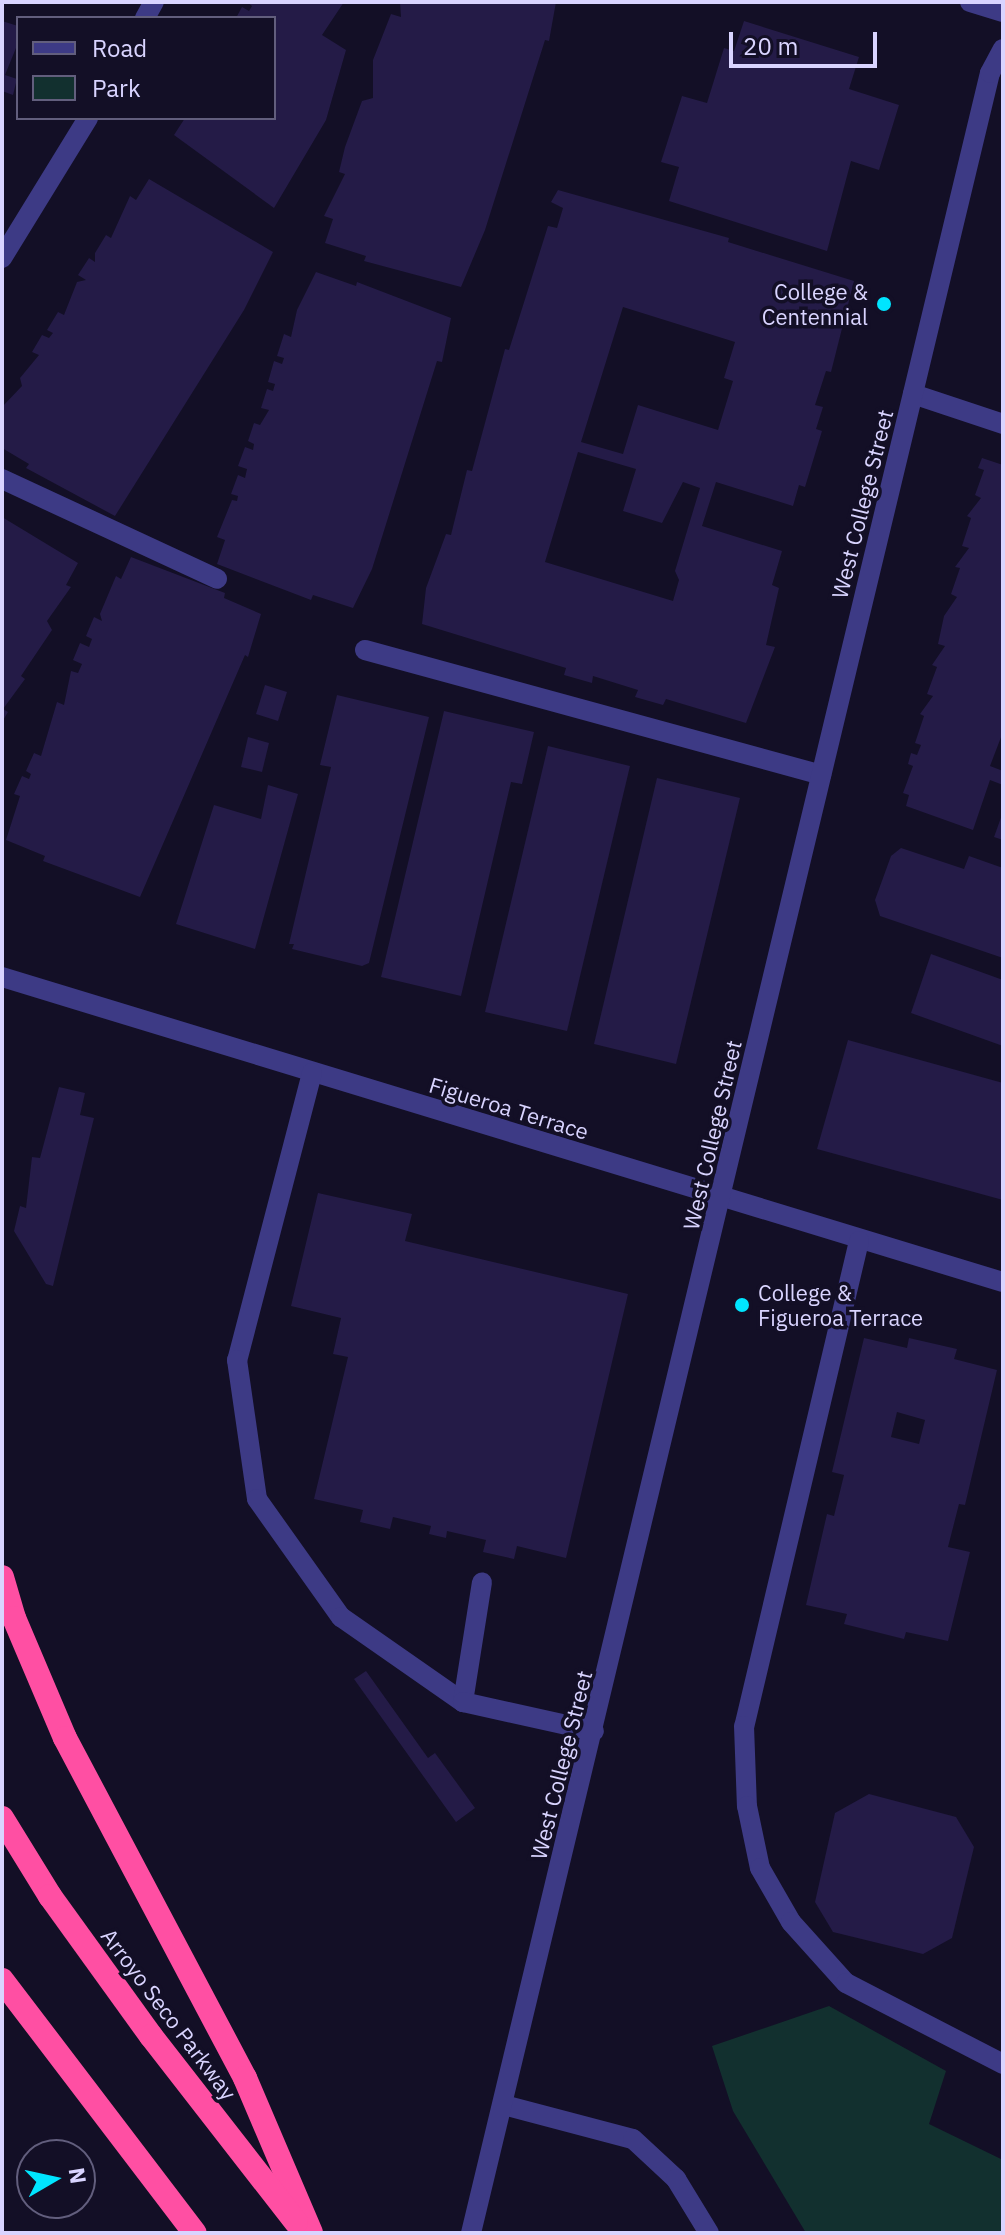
<!DOCTYPE html>
<style>
body{margin:0}
#map{position:relative;width:1005px;height:2235px;overflow:hidden;background:#130f26;font-family:"IBM Plex Sans",sans-serif}
div>[style]{position:absolute}
[style*='--x']{left:calc(var(--x)*1px);top:calc(var(--y)*1px);width:calc(var(--w)*1px);rotate:calc(var(--a)*1deg)}
.green>*{inset:0;background:#12302f}
.building>*{inset:0;background:#241b47}
.minor>*{height:20px;margin:-10px;padding:0 10px;transform-origin:10px;border-radius:10px;background:#3d3a85}
.highway>*{height:24px;margin:-12px;padding:0 12px;transform-origin:12px;border-radius:12px;background:#ff4fa3}
.dots>*{width:22px;height:22px;translate:-50% -50%;box-sizing:border-box;border:4px solid #130f26;border-radius:50%}
span{translate:-50% -50%;white-space:nowrap;text-align:center;line-height:1.15;-webkit-text-stroke:7px #130f26;paint-order:stroke}
.poi-label{font-size:22px;color:#d9d4ff}
.right{translate:-100% -50%;text-align:right}
.left{translate:0 -50%;text-align:left}
.street-label{font-size:22px;color:#d9d4ff}
.frame{position:absolute;inset:0;border:4px solid #d9d4ff;pointer-events:none}
.legend{position:absolute;left:16px;top:16px;width:260px;height:104px;box-sizing:border-box;background:#130f26;border:2px solid #625e7d;margin:0;padding:10px 14px;list-style:none;font-size:24px;color:#d9d4ff}
.legend li{display:flex;align-items:center;gap:16px;height:40px}
.legend b{width:40px;border:2px solid #625e7d}
.north{position:absolute;left:16px;top:2139px;width:80px;height:80px;box-sizing:border-box;background:#130f26;border:2px solid #625e7d;border-radius:50%;rotate:81deg;font-size:22px;font-weight:700;line-height:32px;text-align:center;color:#d9d4ff}
.north::after{content:'';display:block;margin:auto;width:28px;height:36px;background:#00e5ff;clip-path:polygon(50% 0,100% 100%,50% 72%,0 100%)}
.scale{position:absolute;left:729px;top:32px;width:148px;height:36px;box-sizing:border-box;border:4px solid #d9d4ff;border-top:0;padding-left:10px;font-size:24px;line-height:28px;white-space:nowrap;color:#d9d4ff;-webkit-text-stroke:6px #130f26;paint-order:stroke}
</style>
<div id="map">
<div class="green">
<i style="clip-path:polygon(829px 2006px,946px 2071px,929px 2124px,1003px 2160px,1003px 2233px,806px 2233px,733px 2111px,712px 2046px)"></i>
</div>
<div class="building">
<i style="clip-path:polygon(247px 2px,344px 2px,322px 35px,346px 50px,326px 120px,274px 208px,174px 135px,185px 118px,274px 118px,274px 18px,236px 18px,242px 7px,249px 11px,252px 6px)"></i>
<i style="clip-path:polygon(400px 2px,556px 2px,549px 41px,545px 40px,485px 230px,461px 287px,364px 261px,366px 256px,325px 243px,333px 219px,324px 216px,345px 174px,339px 172px,345px 147px,362px 101px,373px 98px,373px 60px,391px 14px,401px 17px)"></i>
<i style="clip-path:polygon(2px 21px,18px 26px,18px 43px,5px 75px,17px 79px,13px 95px,2px 91px)"></i>
<i style="clip-path:polygon(744px 21px,859px 57px,849px 89px,899px 105px,879px 170px,851px 161px,827px 251px,669px 201px,679px 167px,661px 162px,682px 96px,707px 103px,724px 48px,734px 51px)"></i>
<i style="clip-path:polygon(149px 179px,273px 252px,244px 310px,115px 516px,26px 468px,29px 464px,2px 448px,2px 407px,22px 386px,20px 378px,39px 355px,32px 352px,42px 335px,49px 338px,53px 333px,47px 330px,58px 312px,64px 315px,77px 282px,86px 280px,78px 275px,89px 258px,95px 262px,95px 253px,106px 235px,111px 238px,130px 196px,136px 200px)"></i>
<i style="clip-path:polygon(evenodd,558px 190px,729px 238px,728px 242px,854px 281px,831px 372px,826px 371px,815px 405px,823px 407px,816px 429px,822px 431px,805px 487px,799px 485px,793px 506px,716px 482px,702px 526px,782px 551px,772px 585px,779px 588px,766px 645px,775px 647px,746px 723px,666px 699px,663px 705px,635px 697px,638px 690px,593px 676px,592px 683px,564px 675px,566px 668px,422px 624px,426px 588px,446px 534px,451px 535px,467px 470px,472px 471px,505px 349px,509px 350px,548px 226px,557px 228px,563px 208px,551px 202px,558px 190px,623px 307px,735px 342px,724px 378px,733px 381px,718px 430px,638px 405px,623px 454px,581px 442px,623px 307px,558px 190px,578px 452px,636px 469px,623px 511px,662px 523px,683px 482px,700px 488px,675px 571px,679px 580px,673px 601px,545px 562px,578px 452px)"></i>
<i style="clip-path:polygon(316px 272px,356px 286px,357px 282px,451px 318px,442px 362px,437px 361px,372px 569px,353px 608px,313px 595px,311px 600px,217px 564px,225px 540px,217px 537px,232px 500px,237px 501px,238px 496px,231px 494px,238px 475px,245px 478px,247px 469px,238px 466px,245px 447px,253px 450px,254px 444px,248px 441px,254px 423px,260px 425px,269px 410px,261px 408px,267px 389px,273px 391px,275px 384px,268px 382px,274px 361px,282px 364px,284px 358px,277px 356px,284px 334px,291px 337px,297px 310px)"></i>
<i style="clip-path:polygon(982px 458px,1003px 465px,1003px 732px,990px 766px,1003px 771px,1003px 785px,990px 780px,973px 830px,906px 806px,909px 795px,903px 793px,913px 766px,908px 764px,911px 753px,917px 755px,921px 745px,915px 743px,924px 716px,920px 714px,933px 696px,927px 694px,937px 667px,932px 665px,945px 646px,938px 644px,944px 616px,957px 597px,951px 594px,960px 568px,955px 567px,969px 548px,962px 546px,971px 518px,967px 516px,981px 498px,975px 495px,984px 470px,978px 468px)"></i>
<i style="clip-path:polygon(2px 517px,78px 563px,66px 585px,71px 587px,47px 621px,52px 630px,21px 676px,25px 679px,3px 709px,8px 712px,2px 722px)"></i>
<i style="clip-path:polygon(131px 557px,225px 593px,224px 598px,261px 614px,248px 657px,245px 655px,140px 897px,43px 861px,45px 856px,6px 840px,20px 796px,14px 794px,22px 776px,29px 779px,31px 774px,26px 771px,34px 753px,41px 756px,57px 702px,64px 705px,71px 671px,78px 673px,82px 664px,73px 660px,80px 643px,89px 647px,92px 639px,86px 636px,94px 617px,102px 621px,100px 614px,116px 576px,121px 579px)"></i>
<i style="clip-path:polygon(265px 685px,287px 692px,278px 721px,256px 714px)"></i>
<i style="clip-path:polygon(337px 695px,429px 717px,369px 963px,362px 966px,292px 949px,294px 944px,289px 944px,331px 767px,320px 765px)"></i>
<i style="clip-path:polygon(444px 711px,534px 732px,522px 784px,511px 782px,461px 996px,381px 977px)"></i>
<i style="clip-path:polygon(248px 737px,269px 743px,262px 772px,241px 767px)"></i>
<i style="clip-path:polygon(548px 746px,630px 766px,567px 1031px,485px 1012px)"></i>
<i style="clip-path:polygon(657px 778px,740px 798px,676px 1064px,594px 1044px)"></i>
<i style="clip-path:polygon(268px 785px,298px 794px,255px 949px,176px 924px,214px 805px,261px 819px)"></i>
<i style="clip-path:polygon(1003px 812px,1003px 840px,994px 837px)"></i>
<i style="clip-path:polygon(901px 848px,964px 869px,969px 856px,1003px 868px,1003px 958px,880px 916px,875px 900px,891px 856px)"></i>
<i style="clip-path:polygon(931px 954px,1003px 980px,1003px 1046px,911px 1013px)"></i>
<i style="clip-path:polygon(848px 1040px,1003px 1083px,1003px 1200px,817px 1149px)"></i>
<i style="clip-path:polygon(59px 1087px,85px 1093px,80px 1115px,94px 1118px,53px 1286px,46px 1284px,14px 1231px,20px 1206px,26px 1208px,32px 1157px,40px 1158px)"></i>
<i style="clip-path:polygon(318px 1193px,412px 1214px,405px 1241px,628px 1294px,566px 1558px,517px 1546px,514px 1559px,483px 1552px,486px 1540px,447px 1531px,446px 1538px,429px 1534px,431px 1526px,393px 1517px,390px 1529px,360px 1522px,363px 1510px,314px 1499px,348px 1357px,333px 1354px,341px 1318px,291px 1306px)"></i>
<i style="clip-path:polygon(evenodd,864px 1338px,907px 1348px,909px 1338px,957px 1349px,954px 1359px,997px 1370px,965px 1505px,959px 1504px,948px 1547px,970px 1552px,948px 1641px,906px 1632px,904px 1639px,844px 1624px,847px 1614px,806px 1605px,827px 1514px,834px 1516px,844px 1475px,832px 1472px,864px 1338px,897px 1412px,925px 1420px,919px 1444px,891px 1437px,897px 1412px)"></i>
<i style="clip-path:polygon(366px 1671px,428px 1758px,435px 1753px,475px 1808px,456px 1822px,354px 1679px)"></i>
<i style="clip-path:polygon(869px 1794px,956px 1817px,974px 1847px,952px 1938px,923px 1954px,833px 1932px,815px 1902px,835px 1813px)"></i>
</div>
<div class="minor">
<i style="--x:970;--y:2;--w:34;--a:17"></i>
<i style="--x:145;--y:18;--w:18;--a:-61"></i>
<i style="--x:2;--y:258;--w:164;--a:-58.4"></i>
<i style="--x:913;--y:394;--w:95;--a:18.4"></i>
<i style="--x:2;--y:479;--w:237;--a:24.9"></i>
<i style="--x:365;--y:650;--w:473;--a:15.3"></i>
<i style="--x:2;--y:977;--w:1046;--a:16.95"></i>
<i style="--x:312;--y:1073;--w:297;--a:104.6"></i>
<i style="--x:237;--y:1360;--w:140;--a:81.8"></i>
<i style="--x:257;--y:1499;--w:145;--a:54.6"></i>
<i style="--x:341;--y:1617;--w:149;--a:34.9"></i>
<i style="--x:463;--y:1702;--w:121;--a:-81"></i>
<i style="--x:859;--y:1241;--w:498;--a:103.3"></i>
<i style="--x:744;--y:1726;--w:80;--a:87.9"></i>
<i style="--x:747;--y:1806;--w:63;--a:78.2"></i>
<i style="--x:760;--y:1868;--w:62;--a:60.1"></i>
<i style="--x:791;--y:1922;--w:82;--a:48"></i>
<i style="--x:846;--y:1983;--w:177;--a:27.3"></i>
<i style="--x:463;--y:1702;--w:134;--a:12.5"></i>
<i style="--x:504;--y:2105;--w:133;--a:14.8"></i>
<i style="--x:633;--y:2139;--w:59;--a:42.9"></i>
<i style="--x:676;--y:2179;--w:63;--a:58.6"></i>
<i style="--x:471;--y:2233;--w:2221;--a:-76.49"></i>
<i style="--x:990;--y:73;--w:27;--a:-62"></i>
</div>
<div class="highway">
<i style="--x:2;--y:1577;--w:43;--a:73.7"></i>
<i style="--x:14;--y:1618;--w:130;--a:67"></i>
<i style="--x:65;--y:1738;--w:385;--a:62.1"></i>
<i style="--x:245;--y:2078;--w:168;--a:66.9"></i>
<i style="--x:2;--y:1818;--w:92;--a:58.4"></i>
<i style="--x:50;--y:1896;--w:173;--a:54.2"></i>
<i style="--x:151;--y:2036;--w:236;--a:52.1"></i>
<i style="--x:2;--y:1980;--w:318;--a:52.7"></i>
</div>
<div class="dots">
<i style="left:884px;top:304px;background:#00e5ff"></i>
<i style="left:742px;top:1305px;background:#00e5ff"></i>
</div>
<div class="poi-label">
<span class="right" style="left:868px;top:304px">College &amp;<br>Centennial</span>
<span class="left" style="left:758px;top:1305px">College &amp;<br>Figueroa Terrace</span>
</div>
<div class="street-label">
<span style="left:862px;top:504px;rotate:-76deg">West College Street</span>
<span style="left:509px;top:1108px;rotate:17deg">Figueroa Terrace</span>
<span style="left:712px;top:1135px;rotate:-77deg">West College Street</span>
<span style="left:561px;top:1765px;rotate:-76deg">West College Street</span>
<span style="left:169px;top:2014px;rotate:53deg">Arroyo Seco Parkway</span>
</div>
<div class="frame"></div>
<ul class="legend">
<li><b style="height:10px;background:#3d3a85"></b>Road</li>
<li><b style="height:22px;background:#12302f"></b>Park</li>
</ul>
<div class="north">N</div>
<div class="scale">20 m</div>
</div>
